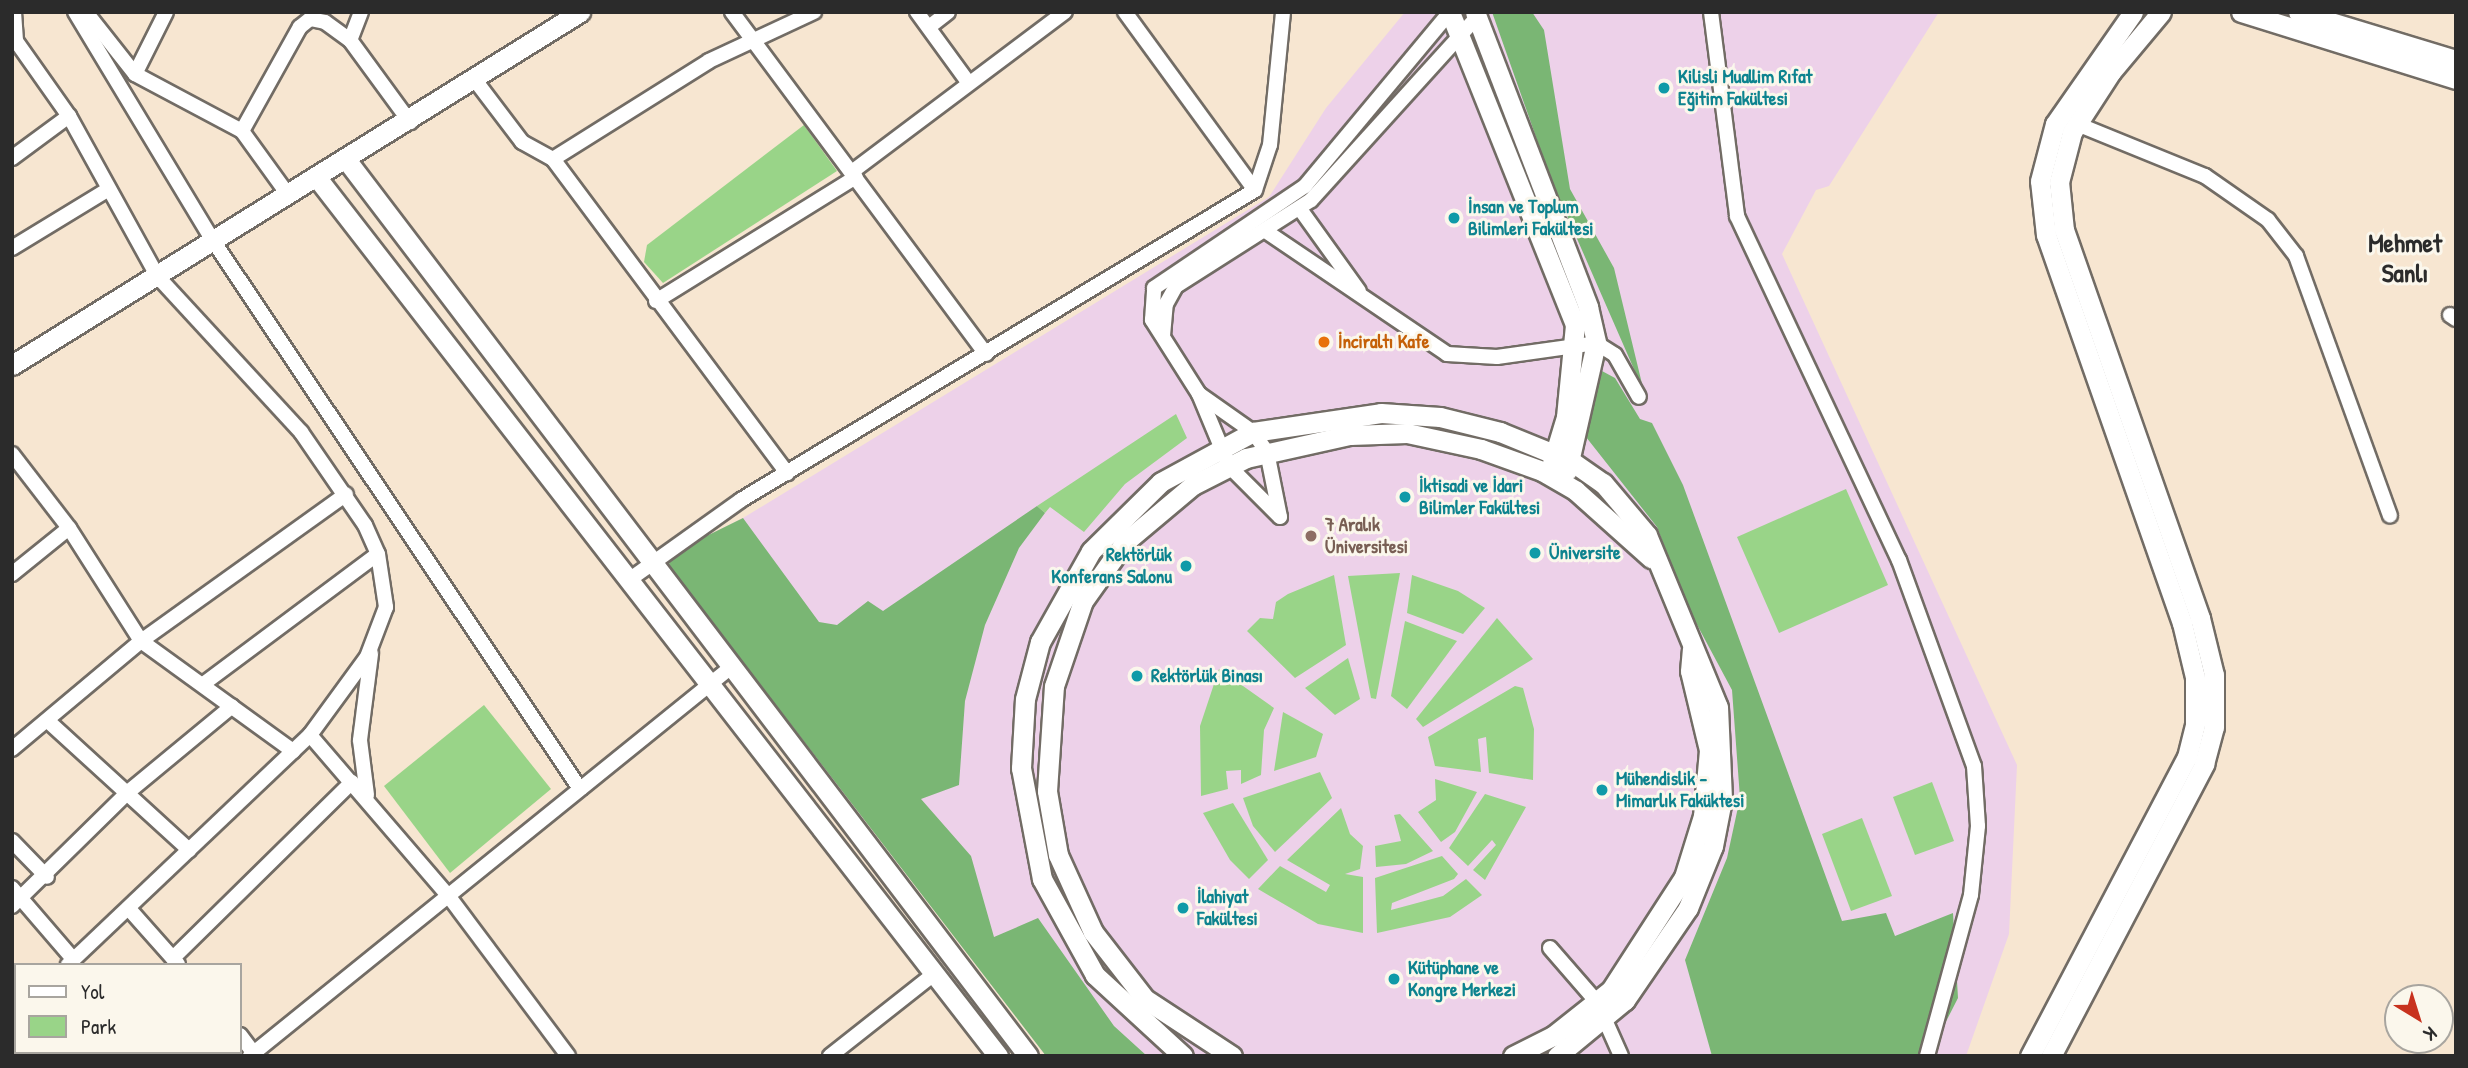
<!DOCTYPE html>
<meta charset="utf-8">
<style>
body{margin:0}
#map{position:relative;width:2468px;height:1068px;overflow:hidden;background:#f7e6d1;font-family:"Patrick Hand",sans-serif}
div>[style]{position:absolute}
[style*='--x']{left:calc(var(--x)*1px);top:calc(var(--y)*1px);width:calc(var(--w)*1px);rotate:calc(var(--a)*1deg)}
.built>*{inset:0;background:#edd1e9}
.green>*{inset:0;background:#99d488}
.forest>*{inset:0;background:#7ab674}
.roads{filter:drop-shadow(2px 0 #726c65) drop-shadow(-2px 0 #726c65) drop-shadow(0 2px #726c65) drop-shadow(0 -2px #726c65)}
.street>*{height:14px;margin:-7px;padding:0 7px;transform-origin:7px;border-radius:7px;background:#fff}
.secondary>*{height:19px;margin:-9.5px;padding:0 9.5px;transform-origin:9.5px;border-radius:9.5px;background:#fff}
.dots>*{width:19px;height:19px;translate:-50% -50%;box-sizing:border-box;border:4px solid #fbf7ec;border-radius:50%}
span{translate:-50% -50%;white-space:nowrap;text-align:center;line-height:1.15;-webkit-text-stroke:6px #fbf7ec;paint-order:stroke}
.culture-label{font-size:19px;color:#0d838f;font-weight:700}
.left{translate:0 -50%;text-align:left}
.right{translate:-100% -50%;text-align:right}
.food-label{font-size:19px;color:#c56008;font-weight:700}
.education-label{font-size:19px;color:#785e54;font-weight:700}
.district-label{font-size:26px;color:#2b2b2b;font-weight:700}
.frame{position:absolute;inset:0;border:14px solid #2b2b2b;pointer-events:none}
.legend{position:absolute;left:14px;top:963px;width:228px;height:91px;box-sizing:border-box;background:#fbf7ec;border:2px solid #a8a59f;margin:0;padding:9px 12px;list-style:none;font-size:21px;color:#2b2b2b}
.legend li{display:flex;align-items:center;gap:14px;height:35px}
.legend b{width:35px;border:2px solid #a8a59f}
.north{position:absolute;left:2384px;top:984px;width:70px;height:70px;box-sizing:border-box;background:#fbf7ec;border:2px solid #a8a59f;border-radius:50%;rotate:142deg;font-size:19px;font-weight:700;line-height:28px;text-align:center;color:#2b2b2b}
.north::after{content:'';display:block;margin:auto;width:24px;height:32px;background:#c8321e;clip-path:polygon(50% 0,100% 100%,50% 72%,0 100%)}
</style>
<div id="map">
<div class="built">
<i style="clip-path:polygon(1405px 12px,1939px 12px,1829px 186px,1816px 190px,1782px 254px,2017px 765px,2009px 934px,1966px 1056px,1046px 1056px,669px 566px,670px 554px,743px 518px,1269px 197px,1326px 108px)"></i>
</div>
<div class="green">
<i style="clip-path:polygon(804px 125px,837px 171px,663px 283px,644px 262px,647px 245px)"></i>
<i style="clip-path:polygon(1176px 414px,1187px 438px,1125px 484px,1084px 532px,1050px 507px,1045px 513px,1037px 506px)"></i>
<i style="clip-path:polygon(1846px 489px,1888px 585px,1779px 633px,1737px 537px)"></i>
<i style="clip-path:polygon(1400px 573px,1376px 699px,1371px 698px,1348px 576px)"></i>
<i style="clip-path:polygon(1334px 575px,1346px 645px,1295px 678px,1247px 631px,1260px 618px,1273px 619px,1276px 602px,1288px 594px)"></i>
<i style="clip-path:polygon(1412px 575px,1458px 591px,1485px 608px,1463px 634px,1407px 613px)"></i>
<i style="clip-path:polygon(1497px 618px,1533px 659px,1423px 727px,1416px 719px)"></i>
<i style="clip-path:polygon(1405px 621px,1457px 641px,1407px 709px,1391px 696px)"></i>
<i style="clip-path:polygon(1348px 658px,1360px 699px,1335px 715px,1305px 688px)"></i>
<i style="clip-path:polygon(1219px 669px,1274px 708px,1264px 730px,1261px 775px,1241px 784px,1241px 770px,1226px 771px,1228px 789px,1201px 796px,1200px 726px)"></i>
<i style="clip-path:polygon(1515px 686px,1523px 688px,1534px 729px,1533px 780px,1489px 773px,1486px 737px,1478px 739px,1481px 772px,1435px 766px,1428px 737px)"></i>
<i style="clip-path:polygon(484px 705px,551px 789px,450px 873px,384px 786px)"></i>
<i style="clip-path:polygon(1283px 712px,1323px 734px,1316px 757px,1274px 771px)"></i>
<i style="clip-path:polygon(1320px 772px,1332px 798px,1275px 852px,1253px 826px,1243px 798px)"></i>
<i style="clip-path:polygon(1435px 779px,1477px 792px,1455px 832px,1441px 842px,1418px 812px,1436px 800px)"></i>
<i style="clip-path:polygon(1932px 782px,1954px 841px,1915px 855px,1893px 797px)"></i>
<i style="clip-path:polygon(1485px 794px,1526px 807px,1485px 880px,1473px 870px,1496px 845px,1492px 840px,1468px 866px,1449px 848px)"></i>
<i style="clip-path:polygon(1233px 803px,1268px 860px,1249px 879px,1230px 860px,1203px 813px)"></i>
<i style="clip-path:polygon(1341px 808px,1350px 834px,1363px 846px,1360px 869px,1345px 874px,1363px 877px,1363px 933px,1318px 924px,1258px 889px,1280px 866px,1326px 892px,1330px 885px,1287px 860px)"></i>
<i style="clip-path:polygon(1400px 814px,1433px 851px,1406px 864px,1376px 867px,1375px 846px,1401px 841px,1394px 815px)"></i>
<i style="clip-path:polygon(1862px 818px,1892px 896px,1851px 911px,1822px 834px)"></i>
<i style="clip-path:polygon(1442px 856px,1458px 874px,1454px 879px,1392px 903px,1391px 910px,1443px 896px,1466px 879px,1482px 895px,1450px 917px,1377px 933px,1375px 878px)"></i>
</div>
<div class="forest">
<i style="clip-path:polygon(1492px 12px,1532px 12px,1544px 30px,1570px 189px,1614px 268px,1644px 392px,1550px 177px)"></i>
<i style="clip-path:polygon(1602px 371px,1615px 378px,1640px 419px,1652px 423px,1683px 485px,1842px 921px,1886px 913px,1895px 936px,1953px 913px,1958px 998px,1929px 1055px,1712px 1056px,1685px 960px,1727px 858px,1740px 798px,1732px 690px,1687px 606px,1657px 527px,1586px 437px)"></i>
<i style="clip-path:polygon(1037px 506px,1045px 513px,1019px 548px,985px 625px,965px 701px,959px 785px,921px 799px,971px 856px,994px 937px,1038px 918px,1114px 1026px,1147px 1056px,1046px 1056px,669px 566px,670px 554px,743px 518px,819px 622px,837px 625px,868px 601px,883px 611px)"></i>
</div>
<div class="roads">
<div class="street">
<i style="--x:14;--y:12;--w:29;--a:86"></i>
<i style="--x:16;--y:41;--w:92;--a:54.8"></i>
<i style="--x:69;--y:116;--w:184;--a:61.1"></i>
<i style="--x:158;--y:277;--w:211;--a:47.3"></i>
<i style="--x:301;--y:432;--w:113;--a:55.5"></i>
<i style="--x:365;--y:525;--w:32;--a:66"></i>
<i style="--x:378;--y:554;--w:54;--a:81.4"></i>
<i style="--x:386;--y:607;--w:53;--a:110.8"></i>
<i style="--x:367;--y:657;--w:97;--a:126.2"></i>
<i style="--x:310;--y:735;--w:334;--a:136.5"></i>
<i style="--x:75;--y:12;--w:269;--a:58.9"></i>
<i style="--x:214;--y:242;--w:658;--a:56.21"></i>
<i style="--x:86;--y:12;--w:79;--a:51.7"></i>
<i style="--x:135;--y:74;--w:121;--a:28"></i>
<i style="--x:242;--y:131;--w:80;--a:54.1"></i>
<i style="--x:361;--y:12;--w:30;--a:111"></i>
<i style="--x:350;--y:40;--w:102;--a:53.8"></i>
<i style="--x:732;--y:12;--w:426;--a:53.4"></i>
<i style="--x:917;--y:12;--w:87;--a:53.9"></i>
<i style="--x:1125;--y:12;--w:220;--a:53.9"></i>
<i style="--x:1711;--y:12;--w:206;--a:82.7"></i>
<i style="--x:1737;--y:216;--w:380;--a:64.8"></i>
<i style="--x:1899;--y:560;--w:219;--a:70"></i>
<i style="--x:1974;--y:766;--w:60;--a:86.2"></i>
<i style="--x:1978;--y:826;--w:69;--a:95.8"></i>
<i style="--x:1971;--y:895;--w:167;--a:105.3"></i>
<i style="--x:929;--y:27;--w:24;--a:-38"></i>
<i style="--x:135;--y:74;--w:69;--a:-63.4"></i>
<i style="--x:475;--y:80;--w:78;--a:52.8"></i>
<i style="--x:522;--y:142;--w:35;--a:29"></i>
<i style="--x:553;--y:159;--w:184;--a:-32.1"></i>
<i style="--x:709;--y:61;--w:116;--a:-25"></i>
<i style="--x:2077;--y:124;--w:138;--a:22.1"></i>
<i style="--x:2205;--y:176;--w:77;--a:34.9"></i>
<i style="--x:2268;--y:220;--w:46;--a:52.1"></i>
<i style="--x:2296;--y:256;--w:276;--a:70.1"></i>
<i style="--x:242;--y:131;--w:119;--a:-60.9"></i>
<i style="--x:300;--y:27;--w:13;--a:-39"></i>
<i style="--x:310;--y:19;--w:15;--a:11"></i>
<i style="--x:325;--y:22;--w:31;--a:36"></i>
<i style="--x:12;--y:158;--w:71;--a:-36.4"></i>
<i style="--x:553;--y:159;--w:392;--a:53.3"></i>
<i style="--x:853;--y:171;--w:265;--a:-36.9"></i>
<i style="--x:1300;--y:209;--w:101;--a:54.3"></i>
<i style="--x:1267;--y:232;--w:217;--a:34.1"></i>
<i style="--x:1447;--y:354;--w:50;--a:3.4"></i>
<i style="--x:1497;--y:357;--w:100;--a:-8"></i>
<i style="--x:1596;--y:343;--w:22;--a:32"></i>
<i style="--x:1615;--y:355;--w:48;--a:60.3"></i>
<i style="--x:12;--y:248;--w:111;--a:-31.4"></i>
<i style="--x:656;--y:301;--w:235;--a:-31.8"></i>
<i style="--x:2450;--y:315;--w:7;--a:34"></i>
<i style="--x:1163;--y:336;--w:32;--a:-85"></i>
<i style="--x:1166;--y:304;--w:21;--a:-61"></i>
<i style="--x:1176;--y:286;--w:160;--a:-32.5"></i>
<i style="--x:1311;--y:200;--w:247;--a:-47.8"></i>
<i style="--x:1199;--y:394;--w:88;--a:-122.4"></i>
<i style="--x:1152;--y:320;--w:32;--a:-86"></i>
<i style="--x:1154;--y:288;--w:182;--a:-34"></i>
<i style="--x:1305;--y:186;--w:226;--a:-50.2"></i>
<i style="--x:1199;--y:394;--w:66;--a:35.1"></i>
<i style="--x:1253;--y:432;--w:24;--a:55"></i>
<i style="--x:1267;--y:452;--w:66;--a:78.7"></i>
<i style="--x:1280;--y:517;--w:72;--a:-135"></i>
<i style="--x:1229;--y:466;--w:78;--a:-112.6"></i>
<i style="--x:12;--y:454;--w:93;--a:52.4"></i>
<i style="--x:69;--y:528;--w:134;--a:57.5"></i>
<i style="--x:141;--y:641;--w:188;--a:35.9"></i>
<i style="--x:12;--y:574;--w:73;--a:-38.9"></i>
<i style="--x:629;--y:580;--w:138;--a:-35.5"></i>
<i style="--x:741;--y:500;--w:600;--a:-31.09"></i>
<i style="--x:1255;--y:190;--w:47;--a:-71.6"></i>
<i style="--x:1270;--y:145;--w:134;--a:-84.4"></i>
<i style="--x:206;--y:682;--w:214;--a:-36.7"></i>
<i style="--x:49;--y:722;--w:190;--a:42.4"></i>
<i style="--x:310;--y:735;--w:210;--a:49.3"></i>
<i style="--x:447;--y:894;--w:202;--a:53.2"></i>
<i style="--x:12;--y:749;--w:168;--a:-39.9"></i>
<i style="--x:141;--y:641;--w:252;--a:-35.6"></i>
<i style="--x:367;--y:795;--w:55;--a:-97.3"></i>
<i style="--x:360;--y:740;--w:87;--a:-82.7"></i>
<i style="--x:12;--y:841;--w:50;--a:45.8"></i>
<i style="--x:12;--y:888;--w:94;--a:49.3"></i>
<i style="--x:12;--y:906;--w:161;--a:-44.5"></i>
<i style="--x:127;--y:793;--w:136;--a:-39.6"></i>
<i style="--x:130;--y:910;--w:72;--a:48.4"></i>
<i style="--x:1550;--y:948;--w:72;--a:49"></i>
<i style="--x:1597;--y:1002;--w:59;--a:66"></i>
<i style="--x:173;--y:958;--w:251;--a:-44.5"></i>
<i style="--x:12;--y:1028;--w:6;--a:-45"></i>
<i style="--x:240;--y:1035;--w:26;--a:53"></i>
<i style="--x:250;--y:1056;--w:617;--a:-38.95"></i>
<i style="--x:830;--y:1056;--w:132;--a:-38.3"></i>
</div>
<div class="secondary">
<i style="--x:1450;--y:12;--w:337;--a:68.2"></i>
<i style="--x:1575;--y:325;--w:92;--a:95.6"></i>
<i style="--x:1566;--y:417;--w:48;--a:106.9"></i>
<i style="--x:1475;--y:12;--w:316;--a:69"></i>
<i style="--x:1588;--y:307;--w:37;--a:77"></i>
<i style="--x:1596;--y:343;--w:131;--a:102.8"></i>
<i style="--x:2241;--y:12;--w:225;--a:17.3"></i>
<i style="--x:2298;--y:12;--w:165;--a:16.9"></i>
<i style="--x:348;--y:162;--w:1123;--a:52.74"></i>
<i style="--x:318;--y:179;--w:1110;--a:52.21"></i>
<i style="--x:12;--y:365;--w:669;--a:-31.86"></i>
<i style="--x:1183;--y:1056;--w:120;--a:-137.4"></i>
<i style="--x:1095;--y:975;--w:110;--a:-118.9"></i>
<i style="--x:1042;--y:879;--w:113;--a:-100.7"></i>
<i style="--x:1021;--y:768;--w:69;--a:-86.7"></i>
<i style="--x:1025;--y:699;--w:59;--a:-75.3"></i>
<i style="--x:1040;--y:642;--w:104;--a:-60.7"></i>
<i style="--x:1091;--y:551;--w:98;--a:-44.6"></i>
<i style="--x:1161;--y:482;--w:105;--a:-28.5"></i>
<i style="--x:1253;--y:432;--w:129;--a:-8.4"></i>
<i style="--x:1381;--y:413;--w:59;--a:3.9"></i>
<i style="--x:1440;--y:417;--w:62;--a:14"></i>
<i style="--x:1500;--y:432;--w:77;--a:22.2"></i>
<i style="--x:1571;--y:461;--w:39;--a:35"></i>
<i style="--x:1603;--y:483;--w:68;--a:49.8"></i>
<i style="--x:1647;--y:535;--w:186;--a:67.6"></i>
<i style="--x:1718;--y:707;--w:93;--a:87.5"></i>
<i style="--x:1722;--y:800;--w:47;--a:101.1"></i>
<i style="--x:1713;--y:846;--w:67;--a:112"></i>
<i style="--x:1688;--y:908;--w:112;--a:124.4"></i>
<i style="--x:1625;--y:1000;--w:88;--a:140.5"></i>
<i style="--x:1232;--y:1056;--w:104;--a:-146.8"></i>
<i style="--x:1145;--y:999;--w:85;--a:-127.8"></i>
<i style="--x:1093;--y:932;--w:85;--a:-114.4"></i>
<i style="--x:1058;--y:855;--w:65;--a:-99.8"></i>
<i style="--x:1047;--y:791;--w:105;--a:-86.2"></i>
<i style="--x:1054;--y:686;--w:90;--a:-71.2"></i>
<i style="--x:1083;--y:601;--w:72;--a:-54.6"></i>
<i style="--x:1125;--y:542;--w:89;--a:-40"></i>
<i style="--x:1193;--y:485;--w:59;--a:-27"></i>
<i style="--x:1246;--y:458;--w:107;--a:-12.5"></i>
<i style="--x:1350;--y:435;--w:57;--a:-2"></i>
<i style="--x:1407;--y:433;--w:76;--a:12.2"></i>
<i style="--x:1481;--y:449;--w:65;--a:19.8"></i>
<i style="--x:1542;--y:471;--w:39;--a:30"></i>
<i style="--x:1576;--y:491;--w:101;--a:41.8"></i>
<i style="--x:1513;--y:1056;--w:45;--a:-26.6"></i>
<i style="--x:1553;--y:1036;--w:74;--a:-38.4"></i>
<i style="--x:1611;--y:990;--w:135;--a:-57.1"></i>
<i style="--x:1684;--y:877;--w:64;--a:-72.7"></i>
<i style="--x:1703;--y:816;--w:66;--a:-84.8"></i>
<i style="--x:1709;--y:750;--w:81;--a:-103.5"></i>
<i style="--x:1690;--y:671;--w:22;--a:-85"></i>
<i style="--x:2030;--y:1056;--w:338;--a:-62.3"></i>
<i style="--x:2187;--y:757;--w:33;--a:-76"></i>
<i style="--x:2195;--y:725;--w:48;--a:-90"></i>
<i style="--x:2195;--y:677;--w:56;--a:-103.5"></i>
<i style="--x:2182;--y:623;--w:411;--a:-109.3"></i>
<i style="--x:2046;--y:235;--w:54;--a:-96.3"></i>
<i style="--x:2040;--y:181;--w:59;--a:-75.3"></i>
<i style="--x:2055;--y:124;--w:136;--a:-55.1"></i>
<i style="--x:2051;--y:1056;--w:330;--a:-62.3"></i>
<i style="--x:2204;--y:764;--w:38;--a:-75"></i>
<i style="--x:2214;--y:727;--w:52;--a:-90"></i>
<i style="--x:2214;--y:675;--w:59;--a:-103.8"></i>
<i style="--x:2200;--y:618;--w:411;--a:-109.3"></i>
<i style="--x:2064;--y:230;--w:48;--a:-95.9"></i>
<i style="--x:2059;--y:182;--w:52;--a:-75.4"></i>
<i style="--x:2072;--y:132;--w:72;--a:-57"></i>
<i style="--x:2111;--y:72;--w:78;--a:-50.2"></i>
</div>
</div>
<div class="dots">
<i style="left:1664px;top:88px;background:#0f9aa8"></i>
<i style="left:1454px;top:218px;background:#0f9aa8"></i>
<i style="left:1324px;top:342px;background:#e8710a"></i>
<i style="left:1405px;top:497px;background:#0f9aa8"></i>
<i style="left:1311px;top:536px;background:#8d6e63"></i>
<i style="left:1535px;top:553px;background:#0f9aa8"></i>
<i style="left:1186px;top:566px;background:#0f9aa8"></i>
<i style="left:1137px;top:676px;background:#0f9aa8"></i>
<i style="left:1602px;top:790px;background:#0f9aa8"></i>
<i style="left:1183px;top:908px;background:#0f9aa8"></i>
<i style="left:1394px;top:979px;background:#0f9aa8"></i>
</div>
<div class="culture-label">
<span class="left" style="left:1678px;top:88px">Kilisli Muallim Rıfat<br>Eğitim Fakültesi</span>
<span class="left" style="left:1468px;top:218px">İnsan ve Toplum<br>Bilimleri Fakültesi</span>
<span class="left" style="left:1419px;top:497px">İktisadi ve İdari<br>Bilimler Fakültesi</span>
<span class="left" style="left:1549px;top:553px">Üniversite</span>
<span class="right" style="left:1172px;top:566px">Rektörlük<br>Konferans Salonu</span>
<span class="left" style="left:1151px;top:676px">Rektörlük Binası</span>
<span class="left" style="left:1616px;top:790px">Mühendislik -<br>Mimarlık Faküktesi</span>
<span class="left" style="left:1197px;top:908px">İlahiyat<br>Fakültesi</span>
<span class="left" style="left:1408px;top:979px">Kütüphane ve<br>Kongre Merkezi</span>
</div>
<div class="food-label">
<span class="left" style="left:1338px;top:342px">İnciraltı Kafe</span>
</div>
<div class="education-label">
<span class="left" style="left:1325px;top:536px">7 Aralık<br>Üniversitesi</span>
</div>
<div class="district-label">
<span style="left:2405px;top:258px">Mehmet<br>Sanlı</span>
</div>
<div class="frame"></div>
<ul class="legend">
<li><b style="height:9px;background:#fff"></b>Yol</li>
<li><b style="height:19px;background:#99d488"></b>Park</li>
</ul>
<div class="north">K</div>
</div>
